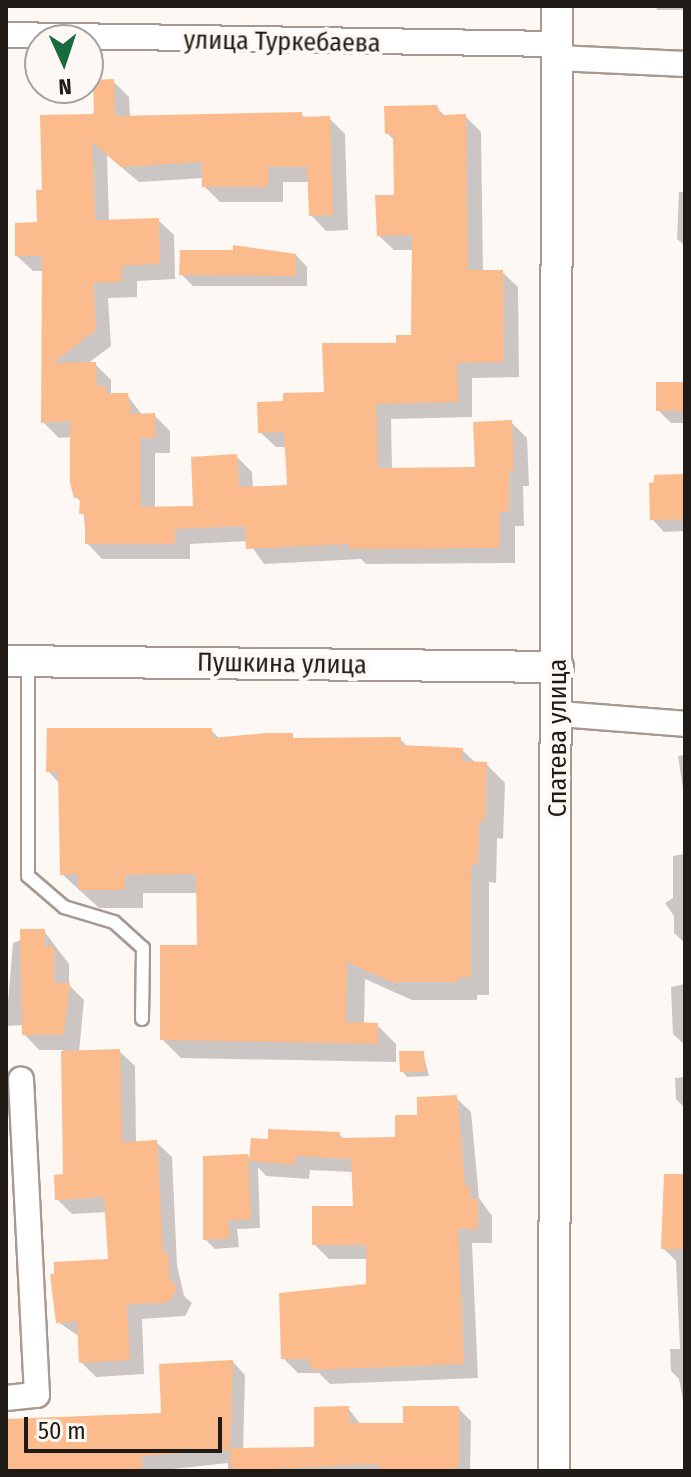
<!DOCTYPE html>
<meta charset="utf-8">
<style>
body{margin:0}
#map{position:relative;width:691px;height:1477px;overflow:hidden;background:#fef8f4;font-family:"Fira Sans Condensed",sans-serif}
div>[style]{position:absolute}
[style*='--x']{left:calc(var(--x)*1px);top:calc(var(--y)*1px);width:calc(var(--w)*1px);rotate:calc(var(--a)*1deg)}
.shadow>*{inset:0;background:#0003}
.building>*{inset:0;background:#fbbb8c}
.roads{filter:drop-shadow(2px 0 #a7998f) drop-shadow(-2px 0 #a7998f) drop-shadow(0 2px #a7998f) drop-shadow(0 -2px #a7998f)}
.service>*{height:12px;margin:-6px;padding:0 6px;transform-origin:6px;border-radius:6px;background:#fff}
.minor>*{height:24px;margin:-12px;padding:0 12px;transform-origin:12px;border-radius:12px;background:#fff}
.tertiary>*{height:30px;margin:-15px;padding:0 15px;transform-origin:15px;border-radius:15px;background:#fff}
span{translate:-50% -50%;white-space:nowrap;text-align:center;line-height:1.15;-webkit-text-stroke:8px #fef8f4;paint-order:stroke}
.street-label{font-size:26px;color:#201b17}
.frame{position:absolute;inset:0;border:8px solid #201b17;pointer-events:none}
.north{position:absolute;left:24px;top:24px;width:80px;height:80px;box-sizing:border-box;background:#fef8f4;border:2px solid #a5a09c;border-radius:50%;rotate:177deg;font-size:22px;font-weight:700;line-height:32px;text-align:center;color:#201b17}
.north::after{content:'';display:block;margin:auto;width:28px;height:36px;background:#176c3f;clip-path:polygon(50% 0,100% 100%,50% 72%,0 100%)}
.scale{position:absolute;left:24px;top:1417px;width:198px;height:36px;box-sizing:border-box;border:4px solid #201b17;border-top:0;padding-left:10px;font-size:24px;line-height:28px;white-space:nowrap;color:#201b17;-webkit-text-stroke:6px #fef8f4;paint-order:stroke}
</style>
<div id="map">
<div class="shadow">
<i style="clip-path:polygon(654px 6px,685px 6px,685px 10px,658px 10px)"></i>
<i style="clip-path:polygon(113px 81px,129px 97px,130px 118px,301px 114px,306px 119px,329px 118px,345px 134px,348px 230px,326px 231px,311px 215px,310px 182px,283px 182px,283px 202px,220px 202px,204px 186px,204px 178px,139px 182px,107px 155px,109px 221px,158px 220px,174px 235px,175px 279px,137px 281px,137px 297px,108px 298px,111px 346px,87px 364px,95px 364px,111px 380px,111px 395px,127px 395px,143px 416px,154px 415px,170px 431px,170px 453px,155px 453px,155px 509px,195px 508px,236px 456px,252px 472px,253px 489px,289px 487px,287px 447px,276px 447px,260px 432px,285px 403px,326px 394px,413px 337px,414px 250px,394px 250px,378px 235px,396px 197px,395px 141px,387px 133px,436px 107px,446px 117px,465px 116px,481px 132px,483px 272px,502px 272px,518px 287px,519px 377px,472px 378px,472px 417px,391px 419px,392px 470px,477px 469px,511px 422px,527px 438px,529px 486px,523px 486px,524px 526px,515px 526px,515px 563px,366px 564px,361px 559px,264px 564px,248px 541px,190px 544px,190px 559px,102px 559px,87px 543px,82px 503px,76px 497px,72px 437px,59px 438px,43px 422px,44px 271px,33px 271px,17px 256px,39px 224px,44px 192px)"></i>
<i style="clip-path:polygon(684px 115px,685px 115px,685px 316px,685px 246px,677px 239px,679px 192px,684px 192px)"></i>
<i style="clip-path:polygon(296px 255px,307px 267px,307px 286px,193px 286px,181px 274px)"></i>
<i style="clip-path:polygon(685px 384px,685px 531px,664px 532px,652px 519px,685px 476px,684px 423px,671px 423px,658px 410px)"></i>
<i style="clip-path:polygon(211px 730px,220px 739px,400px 739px,409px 748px,462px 750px,476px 763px,486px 764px,505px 783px,503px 839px,497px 838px,496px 883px,489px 882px,489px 995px,477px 995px,477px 1000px,412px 1000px,365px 979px,364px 1025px,377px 1025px,396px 1044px,396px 1062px,181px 1058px,162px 1039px,199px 947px,198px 893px,143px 893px,143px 908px,99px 908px,62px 874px,60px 784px,48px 771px)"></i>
<i style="clip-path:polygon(685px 755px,685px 802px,678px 756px)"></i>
<i style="clip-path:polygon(685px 854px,685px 943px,674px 933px,674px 916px,665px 903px,673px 898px,673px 856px)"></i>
<i style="clip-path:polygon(44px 931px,69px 964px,69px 985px,84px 1000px,79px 1052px,119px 1051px,135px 1066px,136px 1143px,156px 1142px,172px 1157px,177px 1265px,184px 1296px,192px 1303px,185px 1316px,142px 1319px,144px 1374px,96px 1377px,81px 1362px,80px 1337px,58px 1322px,110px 1260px,107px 1212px,72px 1214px,57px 1199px,65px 1176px,63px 1050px,39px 1050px,24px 1034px,24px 1025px,6px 1026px,13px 943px)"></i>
<i style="clip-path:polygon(685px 984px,685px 1045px,673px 1034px,671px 987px)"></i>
<i style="clip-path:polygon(423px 1053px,429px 1076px,407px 1077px,402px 1071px)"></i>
<i style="clip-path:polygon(685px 1077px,685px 1108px,676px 1099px,675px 1078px)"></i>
<i style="clip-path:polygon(456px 1098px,471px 1112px,479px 1198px,492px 1216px,492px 1243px,472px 1243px,478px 1378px,330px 1384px,319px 1373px,298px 1373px,283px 1358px,368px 1286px,368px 1259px,329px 1259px,314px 1244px,355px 1208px,353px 1172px,310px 1170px,309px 1179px,266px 1176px,258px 1167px,260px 1228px,237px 1229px,239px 1247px,215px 1249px,205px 1239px,248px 1156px,251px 1160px,270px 1141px,339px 1134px,345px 1140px,397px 1139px,419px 1117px)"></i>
<i style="clip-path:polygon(685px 1176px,685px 1411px,679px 1379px,671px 1371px,670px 1349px,680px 1349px,676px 1261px,663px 1248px)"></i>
<i style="clip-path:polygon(233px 1362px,245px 1375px,243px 1450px,316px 1448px,348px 1408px,361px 1425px,405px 1425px,458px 1408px,471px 1421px,470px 1471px,228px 1471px,228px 1463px,154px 1471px,6px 1471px,6px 1421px,163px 1415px)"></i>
</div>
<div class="building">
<i style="clip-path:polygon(114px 79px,115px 116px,302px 112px,302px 117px,330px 116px,333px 215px,309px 216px,307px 167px,268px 167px,268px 187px,202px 187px,202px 162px,121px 167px,92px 142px,95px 220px,159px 218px,160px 264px,122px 266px,122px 282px,93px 283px,96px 330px,53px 363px,96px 362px,97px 386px,106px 386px,106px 393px,128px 393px,131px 414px,155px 413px,155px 438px,140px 438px,141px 507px,193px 506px,191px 457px,237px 454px,239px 487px,287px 485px,284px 432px,258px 433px,257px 402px,283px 401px,283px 393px,324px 392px,322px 343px,396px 343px,396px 335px,411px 335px,412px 235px,377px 236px,375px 195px,394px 195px,393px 134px,385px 134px,384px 106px,437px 105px,441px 115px,466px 114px,468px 270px,503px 270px,504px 362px,457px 363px,458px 402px,376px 404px,378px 468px,475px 467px,473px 422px,512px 420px,514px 471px,509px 471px,509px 512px,500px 512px,500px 548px,349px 549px,349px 544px,246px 549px,245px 526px,175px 529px,175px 544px,85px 544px,85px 514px,79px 514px,80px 498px,74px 498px,70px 483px,70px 421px,41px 423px,42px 256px,15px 256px,15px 223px,37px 222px,36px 190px,42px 190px,40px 115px,94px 114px,93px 80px)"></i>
<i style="clip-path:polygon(233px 245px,296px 254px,296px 276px,179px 275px,180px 250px,233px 250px)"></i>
<i style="clip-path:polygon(656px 382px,685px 382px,685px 411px,656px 411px)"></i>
<i style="clip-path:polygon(685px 474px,685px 519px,650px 520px,649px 483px,654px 482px,654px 475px)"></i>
<i style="clip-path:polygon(47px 728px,212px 728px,212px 738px,267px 733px,293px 733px,293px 738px,401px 737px,401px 745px,463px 748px,462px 761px,487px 762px,485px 821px,479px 820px,478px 865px,471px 864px,471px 977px,459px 977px,459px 982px,391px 982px,347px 962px,346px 1022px,378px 1023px,378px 1044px,160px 1040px,160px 945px,197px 945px,196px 874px,125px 875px,125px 890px,78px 890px,78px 874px,60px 875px,58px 772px,46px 772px)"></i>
<i style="clip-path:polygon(20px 929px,45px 929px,45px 947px,54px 946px,54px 983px,70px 983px,64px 1035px,22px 1035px)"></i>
<i style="clip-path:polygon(120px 1049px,122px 1142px,157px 1140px,163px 1253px,168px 1252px,169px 1278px,178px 1287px,169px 1302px,127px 1305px,130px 1360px,79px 1363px,77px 1321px,56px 1323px,50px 1274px,54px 1274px,54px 1262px,108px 1259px,104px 1197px,55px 1200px,54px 1175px,63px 1174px,61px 1051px)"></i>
<i style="clip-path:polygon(399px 1051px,424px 1051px,425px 1072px,400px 1072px)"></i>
<i style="clip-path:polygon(457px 1095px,465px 1186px,470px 1186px,470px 1199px,478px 1199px,478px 1229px,458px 1229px,464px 1364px,313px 1370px,307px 1359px,281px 1359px,279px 1293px,366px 1284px,366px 1245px,312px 1245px,312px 1206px,353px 1206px,351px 1159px,296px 1156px,295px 1165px,249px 1161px,251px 1138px,268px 1139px,268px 1129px,340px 1132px,340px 1138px,395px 1137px,395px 1115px,417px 1115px,417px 1097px)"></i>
<i style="clip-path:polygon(248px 1154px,251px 1219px,228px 1220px,230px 1238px,203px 1240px,203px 1156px)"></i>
<i style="clip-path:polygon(664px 1174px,685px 1174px,685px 1249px,661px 1249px)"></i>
<i style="clip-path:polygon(233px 1360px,230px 1448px,314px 1447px,314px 1407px,349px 1406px,349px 1423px,403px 1423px,403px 1406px,459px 1406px,459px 1464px,455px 1471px,378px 1471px,378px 1464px,231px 1471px,230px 1450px,142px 1456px,142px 1471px,6px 1470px,6px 1419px,161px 1413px,159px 1364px)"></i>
</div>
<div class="roads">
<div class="service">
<i style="--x:28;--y:661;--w:215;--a:90"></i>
<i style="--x:28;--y:876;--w:48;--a:40.7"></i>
<i style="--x:64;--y:907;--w:52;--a:16.7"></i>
<i style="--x:114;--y:922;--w:39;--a:42"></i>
<i style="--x:143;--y:948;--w:71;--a:90.8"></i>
</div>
<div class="minor">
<i style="--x:6;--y:35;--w:551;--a:0.94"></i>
<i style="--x:558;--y:58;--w:127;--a:2.7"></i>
<i style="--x:559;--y:714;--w:126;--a:4.5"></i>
<i style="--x:6;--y:1398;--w:31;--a:-6"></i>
<i style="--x:37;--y:1395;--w:316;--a:-92.9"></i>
</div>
<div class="tertiary">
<i style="--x:6;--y:661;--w:552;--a:0.62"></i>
<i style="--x:554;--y:1471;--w:1465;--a:-89.88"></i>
</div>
</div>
<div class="street-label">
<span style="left:282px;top:42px;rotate:1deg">улица Туркебаева</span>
<span style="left:282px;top:664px;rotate:1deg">Пушкина улица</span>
<span style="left:558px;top:738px;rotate:-90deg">Спатева улица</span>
</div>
<div class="frame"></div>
<div class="north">N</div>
<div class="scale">50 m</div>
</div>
